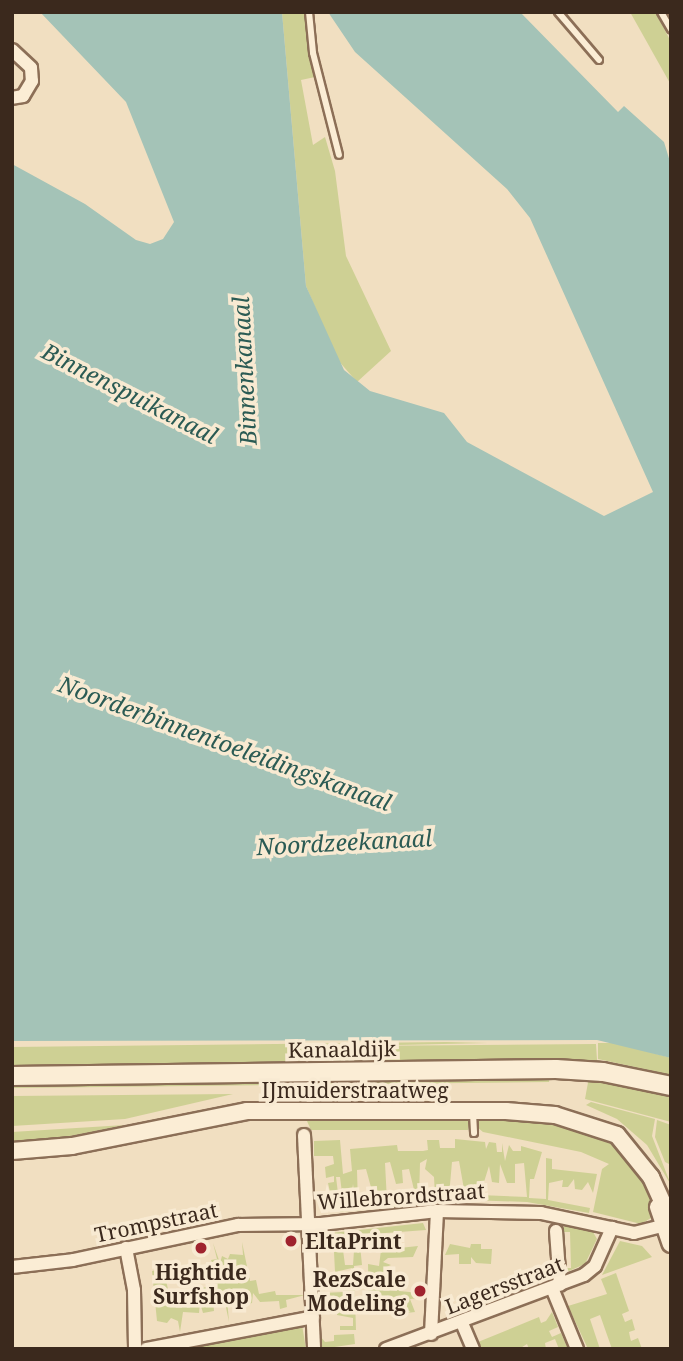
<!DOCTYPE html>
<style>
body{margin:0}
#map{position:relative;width:683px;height:1361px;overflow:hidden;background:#f1dfc1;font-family:"Noto Serif",serif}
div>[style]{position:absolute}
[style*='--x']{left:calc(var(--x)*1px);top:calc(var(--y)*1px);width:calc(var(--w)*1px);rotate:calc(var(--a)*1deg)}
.green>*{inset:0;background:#ced094}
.water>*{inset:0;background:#a4c3b7}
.roads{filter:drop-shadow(2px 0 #8c6f57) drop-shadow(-2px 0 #8c6f57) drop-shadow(0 2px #8c6f57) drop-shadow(0 -2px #8c6f57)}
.service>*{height:6px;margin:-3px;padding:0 3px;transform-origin:3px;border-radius:3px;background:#fbedd5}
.minor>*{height:12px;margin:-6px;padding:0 6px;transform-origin:6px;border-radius:6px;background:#fbedd5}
.tertiary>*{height:16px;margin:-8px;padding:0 8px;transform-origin:8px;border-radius:8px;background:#fbedd5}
.secondary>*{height:18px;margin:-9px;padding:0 9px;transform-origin:9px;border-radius:9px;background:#fbedd5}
.dots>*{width:19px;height:19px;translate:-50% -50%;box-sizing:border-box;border:4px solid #f8ead2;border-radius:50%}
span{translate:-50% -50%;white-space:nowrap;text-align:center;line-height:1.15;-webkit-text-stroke:7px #f8ead2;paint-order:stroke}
.street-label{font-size:21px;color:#3b291d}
.poi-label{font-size:21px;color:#3b291d;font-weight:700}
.left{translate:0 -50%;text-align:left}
.right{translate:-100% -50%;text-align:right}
.water-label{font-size:23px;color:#2b5b54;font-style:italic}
.frame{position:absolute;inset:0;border:14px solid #3b291d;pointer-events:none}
</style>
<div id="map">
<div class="green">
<i style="clip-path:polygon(282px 12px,304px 12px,315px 77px,301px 80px,313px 145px,325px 137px,335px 171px,346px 256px,391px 351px,357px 382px,337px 359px,306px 286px)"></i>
<i style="clip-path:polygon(630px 12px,655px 12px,658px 17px,671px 42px,671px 85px)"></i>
<i style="clip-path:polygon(446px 1042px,488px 1043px,352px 1046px,596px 1044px,597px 1060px,671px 1077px,12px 1071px,12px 1047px)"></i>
<i style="clip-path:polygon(598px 1043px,616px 1043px,671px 1058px,671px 1075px,598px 1059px)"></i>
<i style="clip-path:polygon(550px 1075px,549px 1082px,12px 1088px,12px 1083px)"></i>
<i style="clip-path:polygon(589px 1077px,671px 1093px,671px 1122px,585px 1099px)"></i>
<i style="clip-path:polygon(233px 1094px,125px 1119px,12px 1126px,12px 1096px)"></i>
<i style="clip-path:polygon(591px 1102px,655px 1119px,652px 1136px,671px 1185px,647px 1145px,617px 1119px,586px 1105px)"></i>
<i style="clip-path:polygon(470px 1116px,468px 1130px,311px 1130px,307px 1121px,308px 1117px)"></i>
<i style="clip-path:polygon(479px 1116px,550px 1121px,609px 1138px,641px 1172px,656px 1215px,641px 1224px,593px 1212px,602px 1169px,609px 1164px,581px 1152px,483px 1132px,477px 1127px)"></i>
<i style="clip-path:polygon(657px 1120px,671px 1125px,671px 1165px,665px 1162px,655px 1137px)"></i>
<i style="clip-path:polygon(125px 1125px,61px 1138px,12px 1142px,12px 1132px)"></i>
<i style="clip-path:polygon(evenodd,455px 1139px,485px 1142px,486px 1149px,489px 1142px,496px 1143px,497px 1152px,502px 1152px,502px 1143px,505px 1161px,509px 1145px,513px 1151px,521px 1151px,521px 1146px,542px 1152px,534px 1179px,530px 1179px,529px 1198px,546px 1199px,546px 1158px,552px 1159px,552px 1169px,597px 1174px,593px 1193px,588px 1182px,582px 1190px,575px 1189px,574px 1179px,568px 1187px,562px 1187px,563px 1180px,549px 1183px,548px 1200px,590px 1208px,589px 1213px,527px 1202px,469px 1200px,340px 1212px,339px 1207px,356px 1205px,353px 1184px,352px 1192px,342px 1193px,340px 1177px,336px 1177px,339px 1201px,332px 1201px,328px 1183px,334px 1182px,334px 1176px,326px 1178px,325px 1167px,334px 1164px,333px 1156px,314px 1156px,314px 1141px,340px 1140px,343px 1174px,352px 1171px,350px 1149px,397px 1145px,398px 1151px,423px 1151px,428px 1150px,427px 1140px,439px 1140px,440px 1148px,455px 1148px,455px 1139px,427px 1159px,425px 1169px,434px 1177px,435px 1196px,419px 1198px,420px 1163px,427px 1159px,455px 1139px,459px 1161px,465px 1195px,449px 1196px,452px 1162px,459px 1161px,455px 1139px,390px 1162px,396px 1184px,403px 1183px,402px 1170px,409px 1169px,416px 1198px,387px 1201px,385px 1163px,390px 1162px,455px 1139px,524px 1163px,527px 1197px,479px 1195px,480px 1182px,484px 1182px,489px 1166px,492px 1182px,499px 1183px,500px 1164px,507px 1183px,515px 1183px,515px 1164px,524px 1163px,455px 1139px,366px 1169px,375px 1202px,358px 1205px,357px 1170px,366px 1169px)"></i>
<i style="clip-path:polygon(423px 1223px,426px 1230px,359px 1235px,362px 1265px,354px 1266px,356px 1330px,340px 1330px,340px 1326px,353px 1326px,353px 1318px,337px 1315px,337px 1308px,346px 1308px,346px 1300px,323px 1293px,343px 1292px,343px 1284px,353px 1278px,352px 1268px,335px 1272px,334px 1252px,343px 1250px,345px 1265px,353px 1265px,355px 1236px,323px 1240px,322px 1234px)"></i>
<i style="clip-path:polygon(565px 1225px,593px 1232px,597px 1239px,585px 1264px,562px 1274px,561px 1268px,571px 1268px,570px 1232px,560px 1232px)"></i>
<i style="clip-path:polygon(620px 1241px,642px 1246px,652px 1257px,602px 1275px)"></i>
<i style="clip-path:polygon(242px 1242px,250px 1281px,256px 1280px,259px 1294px,275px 1291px,276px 1295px,305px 1295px,286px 1300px,287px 1307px,280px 1309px,279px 1301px,260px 1302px,253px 1293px,252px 1303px,244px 1305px,235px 1296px,236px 1306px,232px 1307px,227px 1298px,229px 1322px,224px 1298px,217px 1305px,213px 1298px,214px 1311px,203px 1313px,200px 1303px,199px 1313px,183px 1312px,180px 1332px,178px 1321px,171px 1318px,167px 1323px,157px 1321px,152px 1271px,157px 1270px,159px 1280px,163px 1273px,165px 1277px,171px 1301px,192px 1298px,191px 1292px,220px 1282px,211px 1260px,217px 1259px,213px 1243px,220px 1263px,222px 1256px,228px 1259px,230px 1254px,243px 1255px)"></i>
<i style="clip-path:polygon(450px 1244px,470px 1248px,471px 1244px,481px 1244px,481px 1249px,492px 1249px,491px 1264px,476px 1263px,471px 1257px,471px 1264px,459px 1264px,459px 1254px,445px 1255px)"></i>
<i style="clip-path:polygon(418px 1246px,413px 1257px,388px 1258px,383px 1262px,391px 1265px,384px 1268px,383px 1289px,397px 1291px,391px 1277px,405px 1274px,399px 1278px,399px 1291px,420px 1293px,420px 1298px,410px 1299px,415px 1312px,407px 1313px,406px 1299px,400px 1298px,400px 1313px,393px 1313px,393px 1299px,387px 1299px,386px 1313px,379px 1313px,373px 1299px,369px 1314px,368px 1264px,379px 1266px,381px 1250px)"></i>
<i style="clip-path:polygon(616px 1273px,629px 1311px,622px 1314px,625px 1322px,632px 1319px,635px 1330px,629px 1332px,630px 1337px,631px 1341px,638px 1338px,642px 1349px,612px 1349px,600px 1315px,590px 1319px,600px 1349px,588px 1349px,568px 1306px,607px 1294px,601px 1279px)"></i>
<i style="clip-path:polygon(552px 1312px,558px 1327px,549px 1331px,552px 1337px,561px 1333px,568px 1349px,559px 1349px,555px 1339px,545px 1343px,546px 1349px,529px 1349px,527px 1344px,519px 1349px,481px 1349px,478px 1342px,539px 1317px,541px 1323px,546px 1321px)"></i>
<i style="clip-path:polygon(302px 1325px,306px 1349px,195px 1349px,199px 1344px)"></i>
<i style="clip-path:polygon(354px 1334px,355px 1344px,321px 1349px,320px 1336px,325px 1342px,334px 1341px,334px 1335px)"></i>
</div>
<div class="water">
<i style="clip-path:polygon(40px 12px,282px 12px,306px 286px,344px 370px,370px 391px,444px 413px,467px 442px,604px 516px,653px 492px,530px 218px,507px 189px,355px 52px,328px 12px,520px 12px,618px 112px,624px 106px,664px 142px,671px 165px,671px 1058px,597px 1040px,12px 1041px,12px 164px,85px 204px,136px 240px,150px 244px,163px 239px,174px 222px,126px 102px)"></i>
</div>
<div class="roads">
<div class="service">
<i style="--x:309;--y:12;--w:41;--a:84.4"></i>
<i style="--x:313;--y:53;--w:105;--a:75.7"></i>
<i style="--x:558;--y:12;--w:63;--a:49.5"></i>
<i style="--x:661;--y:12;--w:20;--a:60"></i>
<i style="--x:473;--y:1113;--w:20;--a:87"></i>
</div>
<div class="minor">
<i style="--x:12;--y:50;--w:26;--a:43"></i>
<i style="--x:31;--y:68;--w:13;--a:86"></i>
<i style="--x:32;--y:81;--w:17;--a:121"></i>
<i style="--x:23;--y:96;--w:11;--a:170"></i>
<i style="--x:304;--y:1135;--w:214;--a:87.3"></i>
<i style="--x:556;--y:1231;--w:54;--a:85.8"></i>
<i style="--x:126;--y:1248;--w:43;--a:79.2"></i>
<i style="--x:134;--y:1290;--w:59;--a:89"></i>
<i style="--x:12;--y:1267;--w:61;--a:-6.5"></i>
<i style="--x:73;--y:1260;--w:169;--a:-12"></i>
<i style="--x:238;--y:1225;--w:83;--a:-0.7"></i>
<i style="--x:321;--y:1224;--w:117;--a:-6.4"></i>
<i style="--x:437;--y:1211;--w:104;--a:1.1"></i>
<i style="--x:541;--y:1213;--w:95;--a:12.1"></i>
<i style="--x:634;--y:1233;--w:37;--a:-14"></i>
<i style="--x:552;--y:1288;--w:66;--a:67.7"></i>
<i style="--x:462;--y:1323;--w:28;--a:67"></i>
<i style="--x:431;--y:1334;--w:123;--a:-87.2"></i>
<i style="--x:146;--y:1349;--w:170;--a:-10.8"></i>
<i style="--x:386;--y:1349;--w:211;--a:-20.5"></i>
<i style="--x:584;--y:1275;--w:14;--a:-39"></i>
<i style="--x:595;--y:1266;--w:42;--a:-65.9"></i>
</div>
<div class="tertiary">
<i style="--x:12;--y:1151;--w:60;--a:-4.8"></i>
<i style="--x:72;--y:1146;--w:178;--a:-11.3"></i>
<i style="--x:247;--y:1111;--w:259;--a:0"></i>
<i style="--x:506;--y:1111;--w:49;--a:4.7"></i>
<i style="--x:555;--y:1115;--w:65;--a:17.9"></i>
<i style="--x:617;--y:1135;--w:54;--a:51"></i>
<i style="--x:651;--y:1177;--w:48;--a:65.6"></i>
<i style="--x:658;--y:1207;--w:39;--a:71"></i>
</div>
<div class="secondary">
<i style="--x:12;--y:1076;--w:544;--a:-0.74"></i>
<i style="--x:556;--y:1069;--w:47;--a:3.7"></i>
<i style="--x:603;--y:1072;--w:69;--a:11.6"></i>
</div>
</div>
<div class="dots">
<i style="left:291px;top:1241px;background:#9f232e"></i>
<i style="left:201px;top:1248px;background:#9f232e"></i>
<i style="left:420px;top:1291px;background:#9f232e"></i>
</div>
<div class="street-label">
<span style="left:342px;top:1049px;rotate:-1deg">Kanaaldijk</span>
<span style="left:355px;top:1090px">IJmuiderstraatweg</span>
<span style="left:401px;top:1196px;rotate:-4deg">Willebrordstraat</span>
<span style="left:156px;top:1222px;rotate:-12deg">Trompstraat</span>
<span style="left:504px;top:1285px;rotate:-21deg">Lagersstraat</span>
</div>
<div class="poi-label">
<span class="left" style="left:305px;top:1241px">EltaPrint</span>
<span style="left:201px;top:1284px">Hightide<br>Surfshop</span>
<span class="right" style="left:406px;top:1291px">RezScale<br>Modeling</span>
</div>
<div class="water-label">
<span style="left:244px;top:371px;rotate:-93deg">Binnenkanaal</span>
<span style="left:130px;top:393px;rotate:27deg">Binnenspuikanaal</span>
<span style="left:225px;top:743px;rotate:20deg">Noorderbinnentoeleidingskanaal</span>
<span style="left:344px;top:842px;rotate:-3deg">Noordzeekanaal</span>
</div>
<div class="frame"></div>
</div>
